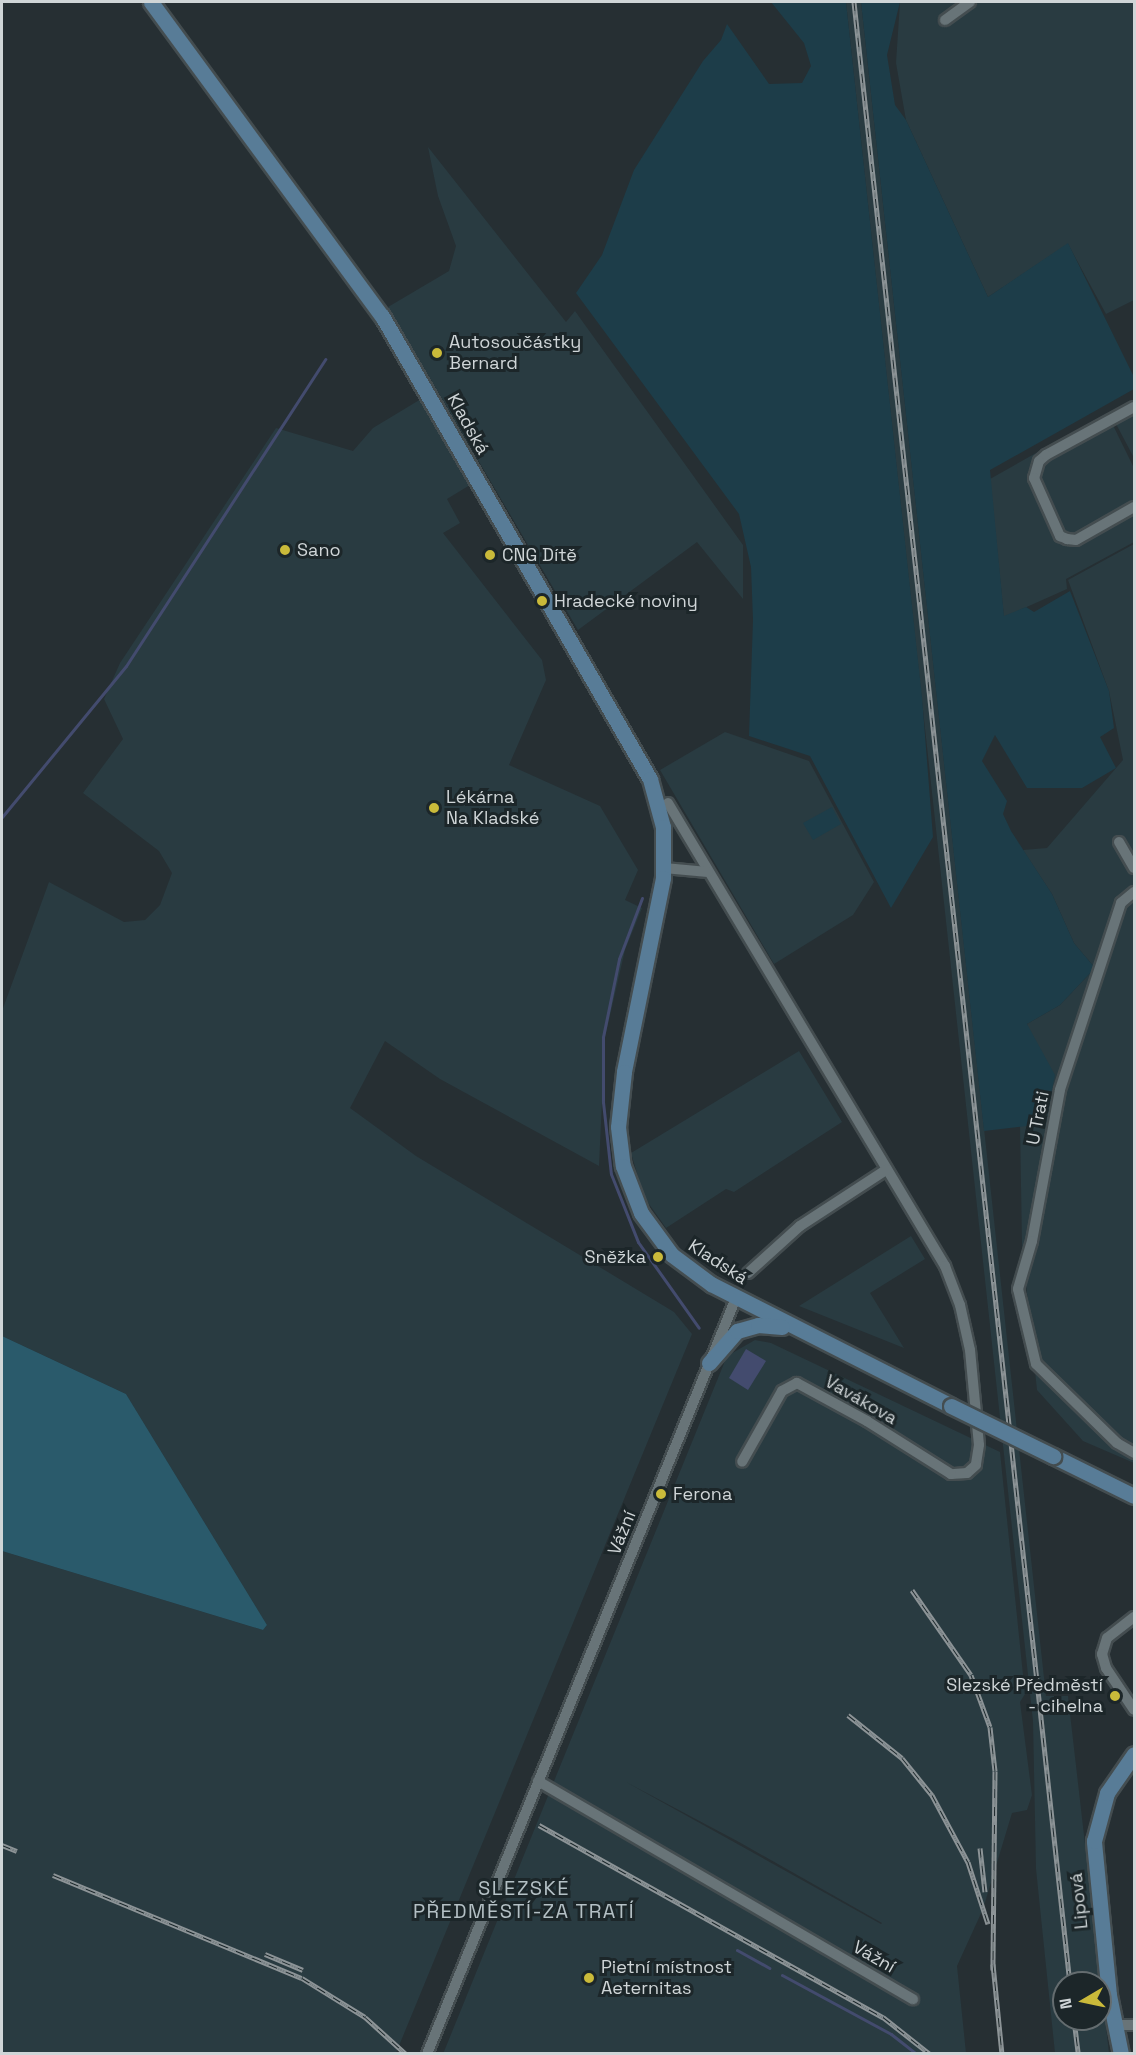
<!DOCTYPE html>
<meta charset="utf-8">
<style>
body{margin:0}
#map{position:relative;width:1136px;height:2055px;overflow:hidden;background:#262f33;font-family:"Space Grotesk",sans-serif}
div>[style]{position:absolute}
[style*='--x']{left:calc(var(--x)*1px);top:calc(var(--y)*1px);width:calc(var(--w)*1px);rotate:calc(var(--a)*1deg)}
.built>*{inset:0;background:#293b41}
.green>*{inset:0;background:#1d3d49}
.forest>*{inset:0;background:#2a5a6b}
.water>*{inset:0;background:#434b6e}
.stream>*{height:3px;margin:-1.5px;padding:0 1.5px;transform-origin:1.5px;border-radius:1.5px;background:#434b6e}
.roads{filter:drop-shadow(2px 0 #444d50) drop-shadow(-2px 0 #444d50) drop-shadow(0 2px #444d50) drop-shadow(0 -2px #444d50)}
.street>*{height:10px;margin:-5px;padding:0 5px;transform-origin:5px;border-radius:5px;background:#687478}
.secondary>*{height:15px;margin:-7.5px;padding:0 7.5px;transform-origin:7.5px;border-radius:7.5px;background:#587c97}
.rail>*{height:5px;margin-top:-2.5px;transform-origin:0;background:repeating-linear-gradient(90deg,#1c2629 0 9px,#8d9497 0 18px);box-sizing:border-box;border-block:2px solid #8d9497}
.bridges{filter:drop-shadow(2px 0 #444d50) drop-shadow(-2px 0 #444d50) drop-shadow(0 2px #444d50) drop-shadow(0 -2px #444d50)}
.secondary-bridge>*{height:15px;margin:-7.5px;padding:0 7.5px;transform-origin:7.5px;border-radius:7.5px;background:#587c97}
.dots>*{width:16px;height:16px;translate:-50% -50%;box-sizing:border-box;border:3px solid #1c2629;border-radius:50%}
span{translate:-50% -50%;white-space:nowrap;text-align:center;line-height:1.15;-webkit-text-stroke:6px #1c2629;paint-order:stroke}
.poi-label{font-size:18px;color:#cfd5d7}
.left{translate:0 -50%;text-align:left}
.right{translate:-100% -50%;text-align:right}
.street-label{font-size:18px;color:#cfd5d7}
.neighbourhood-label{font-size:20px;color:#b4c0c5;letter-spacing:1.5px}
.frame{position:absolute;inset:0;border:3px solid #cfd5d7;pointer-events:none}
.north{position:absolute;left:1052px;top:1971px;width:60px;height:60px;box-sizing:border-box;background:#1c2629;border:2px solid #646c6f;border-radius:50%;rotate:261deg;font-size:16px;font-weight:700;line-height:24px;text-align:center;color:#cfd5d7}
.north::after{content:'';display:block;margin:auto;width:21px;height:27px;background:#caba3a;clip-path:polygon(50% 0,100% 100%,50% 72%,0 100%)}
</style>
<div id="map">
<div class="built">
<i style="clip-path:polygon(evenodd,846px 2px,861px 2px,1046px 1696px,1068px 1696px,1109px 2053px,1055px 2053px,1036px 1869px,1033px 1721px,846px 2px,1064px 1983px,1100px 1983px,1100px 2019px,1064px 2019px,1064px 1983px)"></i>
<i style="clip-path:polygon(900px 2px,1134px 2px,1134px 300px,1106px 314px,1068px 244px,988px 297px,906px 120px,896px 63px)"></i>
<i style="clip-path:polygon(428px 147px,566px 322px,575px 311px,743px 545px,743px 599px,697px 542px,578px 630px,388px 307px,449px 271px,456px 246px,438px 196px)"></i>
<i style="clip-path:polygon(421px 399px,470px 485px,447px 499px,460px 523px,443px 533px,542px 660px,546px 680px,509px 765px,600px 806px,638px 870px,625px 900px,642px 908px,625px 950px,605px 1037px,599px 1166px,440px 1079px,385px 1041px,350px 1108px,416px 1156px,674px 1312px,692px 1334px,396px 2053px,2px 2053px,2px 1551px,263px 1630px,267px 1625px,126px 1394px,2px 1336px,2px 1011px,49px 882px,124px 922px,145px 920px,160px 905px,172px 873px,159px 851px,83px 793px,123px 739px,104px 699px,120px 663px,276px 428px,353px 451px,373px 428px)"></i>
<i style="clip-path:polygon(1134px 412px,1134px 458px,1115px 422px)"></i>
<i style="clip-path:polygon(1107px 413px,1134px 468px,1134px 542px,1066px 579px,1067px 589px,1004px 617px,990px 479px)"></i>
<i style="clip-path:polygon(1134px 544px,1134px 1463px,1083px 1441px,1037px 1390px,1022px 1245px,1020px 1125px,1035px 1125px,1047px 1113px,1049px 1101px,1027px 1024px,1060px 1005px,1095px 968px,1074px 943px,1052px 894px,1023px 850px,1047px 848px,1123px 760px,1109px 691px,1068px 580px)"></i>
<i style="clip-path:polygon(725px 732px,809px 761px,874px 882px,853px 915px,774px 964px,660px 770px)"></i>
<i style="clip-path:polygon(799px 1051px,842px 1122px,734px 1192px,726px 1189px,666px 1228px,644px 1197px,631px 1153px)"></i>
<i style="clip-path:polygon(911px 1236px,925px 1259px,870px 1293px,904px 1348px,799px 1306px)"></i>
<i style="clip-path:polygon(evenodd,755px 1340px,771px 1343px,1000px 1452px,1025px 1694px,1020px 1702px,1032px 1795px,1027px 1810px,1012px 1813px,983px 1909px,957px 1966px,966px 2053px,443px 2054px,727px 1356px,755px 1340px,626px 1782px,739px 1842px,882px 1923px,881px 1924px,626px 1782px)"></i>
</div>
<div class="green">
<i style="clip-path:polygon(771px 2px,846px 2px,922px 697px,933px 837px,891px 908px,810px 756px,749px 736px,753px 620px,751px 567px,739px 514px,576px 293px,602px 255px,634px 170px,703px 61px,721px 40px,727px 24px,769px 84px,802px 83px,811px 66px,804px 43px)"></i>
<i style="clip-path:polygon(861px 2px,900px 2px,887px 55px,895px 105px,906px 120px,988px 297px,1068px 243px,1134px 377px,1134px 389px,990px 470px,1004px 616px,1026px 607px,1034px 612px,1070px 591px,1109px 691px,1114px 728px,1100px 737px,1116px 768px,1082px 788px,1027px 788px,995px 735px,982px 761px,1007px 801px,1003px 814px,1011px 831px,1052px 894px,1074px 943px,1095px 968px,1060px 1005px,1027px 1024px,1055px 1075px,1047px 1113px,1035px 1125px,984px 1131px)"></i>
<i style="clip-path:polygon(832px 807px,841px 824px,813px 840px,803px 823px)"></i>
</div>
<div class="forest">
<i style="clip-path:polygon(2px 1336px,126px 1394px,267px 1625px,263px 1630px,2px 1551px)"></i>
</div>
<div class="water">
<i style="clip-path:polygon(746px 1349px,766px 1361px,748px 1390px,729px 1378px)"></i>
</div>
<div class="stream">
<i style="--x:2;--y:817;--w:195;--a:-50.6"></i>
<i style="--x:126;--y:666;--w:366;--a:-57"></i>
<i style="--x:642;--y:898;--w:65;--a:110.7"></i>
<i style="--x:619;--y:959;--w:80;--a:101.6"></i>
<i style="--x:603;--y:1037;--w:65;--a:90"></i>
<i style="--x:603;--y:1102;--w:72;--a:83.7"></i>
<i style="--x:611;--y:1174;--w:73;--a:68.3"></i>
<i style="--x:638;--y:1242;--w:105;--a:54.7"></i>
<i style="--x:737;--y:1950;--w:37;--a:29"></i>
<i style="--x:782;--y:1975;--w:124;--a:28.4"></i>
<i style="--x:891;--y:2034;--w:33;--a:38"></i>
</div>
<div class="roads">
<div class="street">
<i style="--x:945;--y:20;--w:31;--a:-36"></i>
<i style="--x:1134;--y:407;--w:100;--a:151.4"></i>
<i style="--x:1046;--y:455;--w:9;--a:139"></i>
<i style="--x:1039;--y:461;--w:18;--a:106"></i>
<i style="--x:1034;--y:478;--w:64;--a:65.9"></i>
<i style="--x:1060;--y:536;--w:8;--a:23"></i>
<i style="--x:1067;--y:539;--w:9;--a:6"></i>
<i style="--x:1076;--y:540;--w:67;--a:-29.6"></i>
<i style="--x:668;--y:803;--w:540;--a:59.11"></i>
<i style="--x:945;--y:1266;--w:42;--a:69"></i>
<i style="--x:960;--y:1305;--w:46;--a:77.5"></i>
<i style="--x:970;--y:1350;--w:95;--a:84.6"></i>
<i style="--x:979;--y:1445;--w:20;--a:99"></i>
<i style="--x:976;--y:1465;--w:12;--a:138"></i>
<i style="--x:967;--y:1473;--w:16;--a:176"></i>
<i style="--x:951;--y:1474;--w:99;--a:-147.8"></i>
<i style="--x:867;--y:1421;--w:80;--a:-151.5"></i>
<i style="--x:797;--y:1383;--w:17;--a:152"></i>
<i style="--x:782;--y:1391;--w:81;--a:119.4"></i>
<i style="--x:1119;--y:842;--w:30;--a:60"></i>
<i style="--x:664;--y:868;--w:44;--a:5.2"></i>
<i style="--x:1134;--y:892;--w:17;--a:140"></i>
<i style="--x:1121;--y:903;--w:197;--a:108.1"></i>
<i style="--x:1060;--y:1090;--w:154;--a:100.5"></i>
<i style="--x:1032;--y:1241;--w:50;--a:106.3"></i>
<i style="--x:1018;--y:1289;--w:77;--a:76.5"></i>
<i style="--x:1036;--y:1364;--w:113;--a:44.3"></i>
<i style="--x:1117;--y:1443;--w:20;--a:30"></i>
<i style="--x:748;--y:1273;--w:70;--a:-42.1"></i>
<i style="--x:800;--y:1226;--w:103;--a:-33.1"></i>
<i style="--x:1134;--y:1617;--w:34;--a:142"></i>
<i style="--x:1107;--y:1638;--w:17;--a:107"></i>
<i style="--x:1102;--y:1654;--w:15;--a:74"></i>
<i style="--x:1106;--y:1668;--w:50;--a:56.3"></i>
<i style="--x:538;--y:1781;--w:434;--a:30.2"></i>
<i style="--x:1114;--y:2025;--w:20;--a:0"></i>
<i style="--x:427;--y:2054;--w:817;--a:-67.77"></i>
</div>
<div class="secondary">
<i style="--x:151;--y:2;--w:390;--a:53.7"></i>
<i style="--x:382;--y:316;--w:535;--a:59.94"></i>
<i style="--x:650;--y:779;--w:50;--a:74.8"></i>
<i style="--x:663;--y:827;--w:51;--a:90"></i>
<i style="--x:663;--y:878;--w:198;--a:101.4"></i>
<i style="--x:624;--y:1072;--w:55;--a:96.2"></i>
<i style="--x:618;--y:1127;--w:39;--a:83"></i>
<i style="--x:623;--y:1166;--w:50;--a:69"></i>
<i style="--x:641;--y:1213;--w:52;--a:53.6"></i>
<i style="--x:672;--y:1255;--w:49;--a:36.6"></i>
<i style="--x:711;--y:1284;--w:269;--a:26.9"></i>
<i style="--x:709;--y:1363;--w:43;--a:-48.8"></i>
<i style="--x:737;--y:1331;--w:22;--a:-16"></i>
<i style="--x:758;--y:1325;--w:24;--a:5"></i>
<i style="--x:1053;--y:1456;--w:90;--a:26.3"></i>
<i style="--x:1121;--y:2054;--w:60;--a:-101.5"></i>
<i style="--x:1109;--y:1995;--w:155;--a:-95.6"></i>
<i style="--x:1094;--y:1841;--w:50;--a:-74.8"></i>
<i style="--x:1107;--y:1793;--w:47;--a:-55.3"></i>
</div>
</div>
<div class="rail">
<i style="--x:854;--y:2;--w:1993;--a:83.78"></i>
<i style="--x:912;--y:1590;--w:103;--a:55.2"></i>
<i style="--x:971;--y:1675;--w:55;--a:69.9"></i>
<i style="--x:990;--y:1727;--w:44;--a:83.5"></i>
<i style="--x:995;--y:1771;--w:199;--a:90.6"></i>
<i style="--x:848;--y:1715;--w:69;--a:38.5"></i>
<i style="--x:902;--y:1758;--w:48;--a:51"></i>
<i style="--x:932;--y:1795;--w:76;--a:61.8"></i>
<i style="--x:968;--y:1862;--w:65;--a:72.1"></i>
<i style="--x:539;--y:1825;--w:394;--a:29.2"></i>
<i style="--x:883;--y:2017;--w:60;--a:38.2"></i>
<i style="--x:2;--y:1845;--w:16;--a:22"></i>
<i style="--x:980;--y:1848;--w:44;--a:83.5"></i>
<i style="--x:53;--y:1875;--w:269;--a:22.5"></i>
<i style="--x:302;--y:1978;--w:74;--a:31.8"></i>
<i style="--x:365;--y:2017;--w:55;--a:42.1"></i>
<i style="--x:265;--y:1954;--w:41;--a:22.8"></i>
<i style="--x:993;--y:1964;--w:90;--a:84.3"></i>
<i style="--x:1074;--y:2019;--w:35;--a:83"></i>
</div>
<div class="bridges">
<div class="secondary-bridge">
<i style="--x:951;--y:1406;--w:114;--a:26.1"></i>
</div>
</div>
<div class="dots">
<i style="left:437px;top:353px;background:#caba3a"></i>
<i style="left:285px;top:550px;background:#caba3a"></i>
<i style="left:490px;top:555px;background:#caba3a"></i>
<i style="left:542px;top:601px;background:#caba3a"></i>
<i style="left:434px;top:808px;background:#caba3a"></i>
<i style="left:658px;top:1257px;background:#caba3a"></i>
<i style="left:661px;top:1494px;background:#caba3a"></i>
<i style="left:1115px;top:1696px;background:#caba3a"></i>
<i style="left:589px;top:1978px;background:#caba3a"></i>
</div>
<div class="poi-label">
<span class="left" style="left:449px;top:353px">Autosoučástky<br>Bernard</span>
<span class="left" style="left:297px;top:550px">Sano</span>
<span class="left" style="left:502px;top:555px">CNG Dítě</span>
<span class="left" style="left:554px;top:601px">Hradecké noviny</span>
<span class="left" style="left:446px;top:808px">Lékárna<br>Na Kladské</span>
<span class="right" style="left:646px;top:1257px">Sněžka</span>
<span class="left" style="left:673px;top:1494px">Ferona</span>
<span class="right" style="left:1103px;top:1696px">Slezské Předměstí<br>- cihelna</span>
<span class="left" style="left:601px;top:1978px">Pietní místnost<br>Aeternitas</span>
</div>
<div class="street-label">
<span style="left:468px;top:424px;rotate:61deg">Kladská</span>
<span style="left:1038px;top:1118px;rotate:-79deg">U Trati</span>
<span style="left:718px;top:1262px;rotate:33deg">Kladská</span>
<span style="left:861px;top:1400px;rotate:30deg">Vavákova</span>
<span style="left:622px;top:1533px;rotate:-68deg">Vážní</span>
<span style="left:1079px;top:1901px;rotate:-96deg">Lipová</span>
<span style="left:874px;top:1957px;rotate:30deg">Vážní</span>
</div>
<div class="neighbourhood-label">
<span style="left:524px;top:1900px">SLEZSKÉ<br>PŘEDMĚSTÍ-ZA TRATÍ</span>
</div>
<div class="frame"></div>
<div class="north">N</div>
</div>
